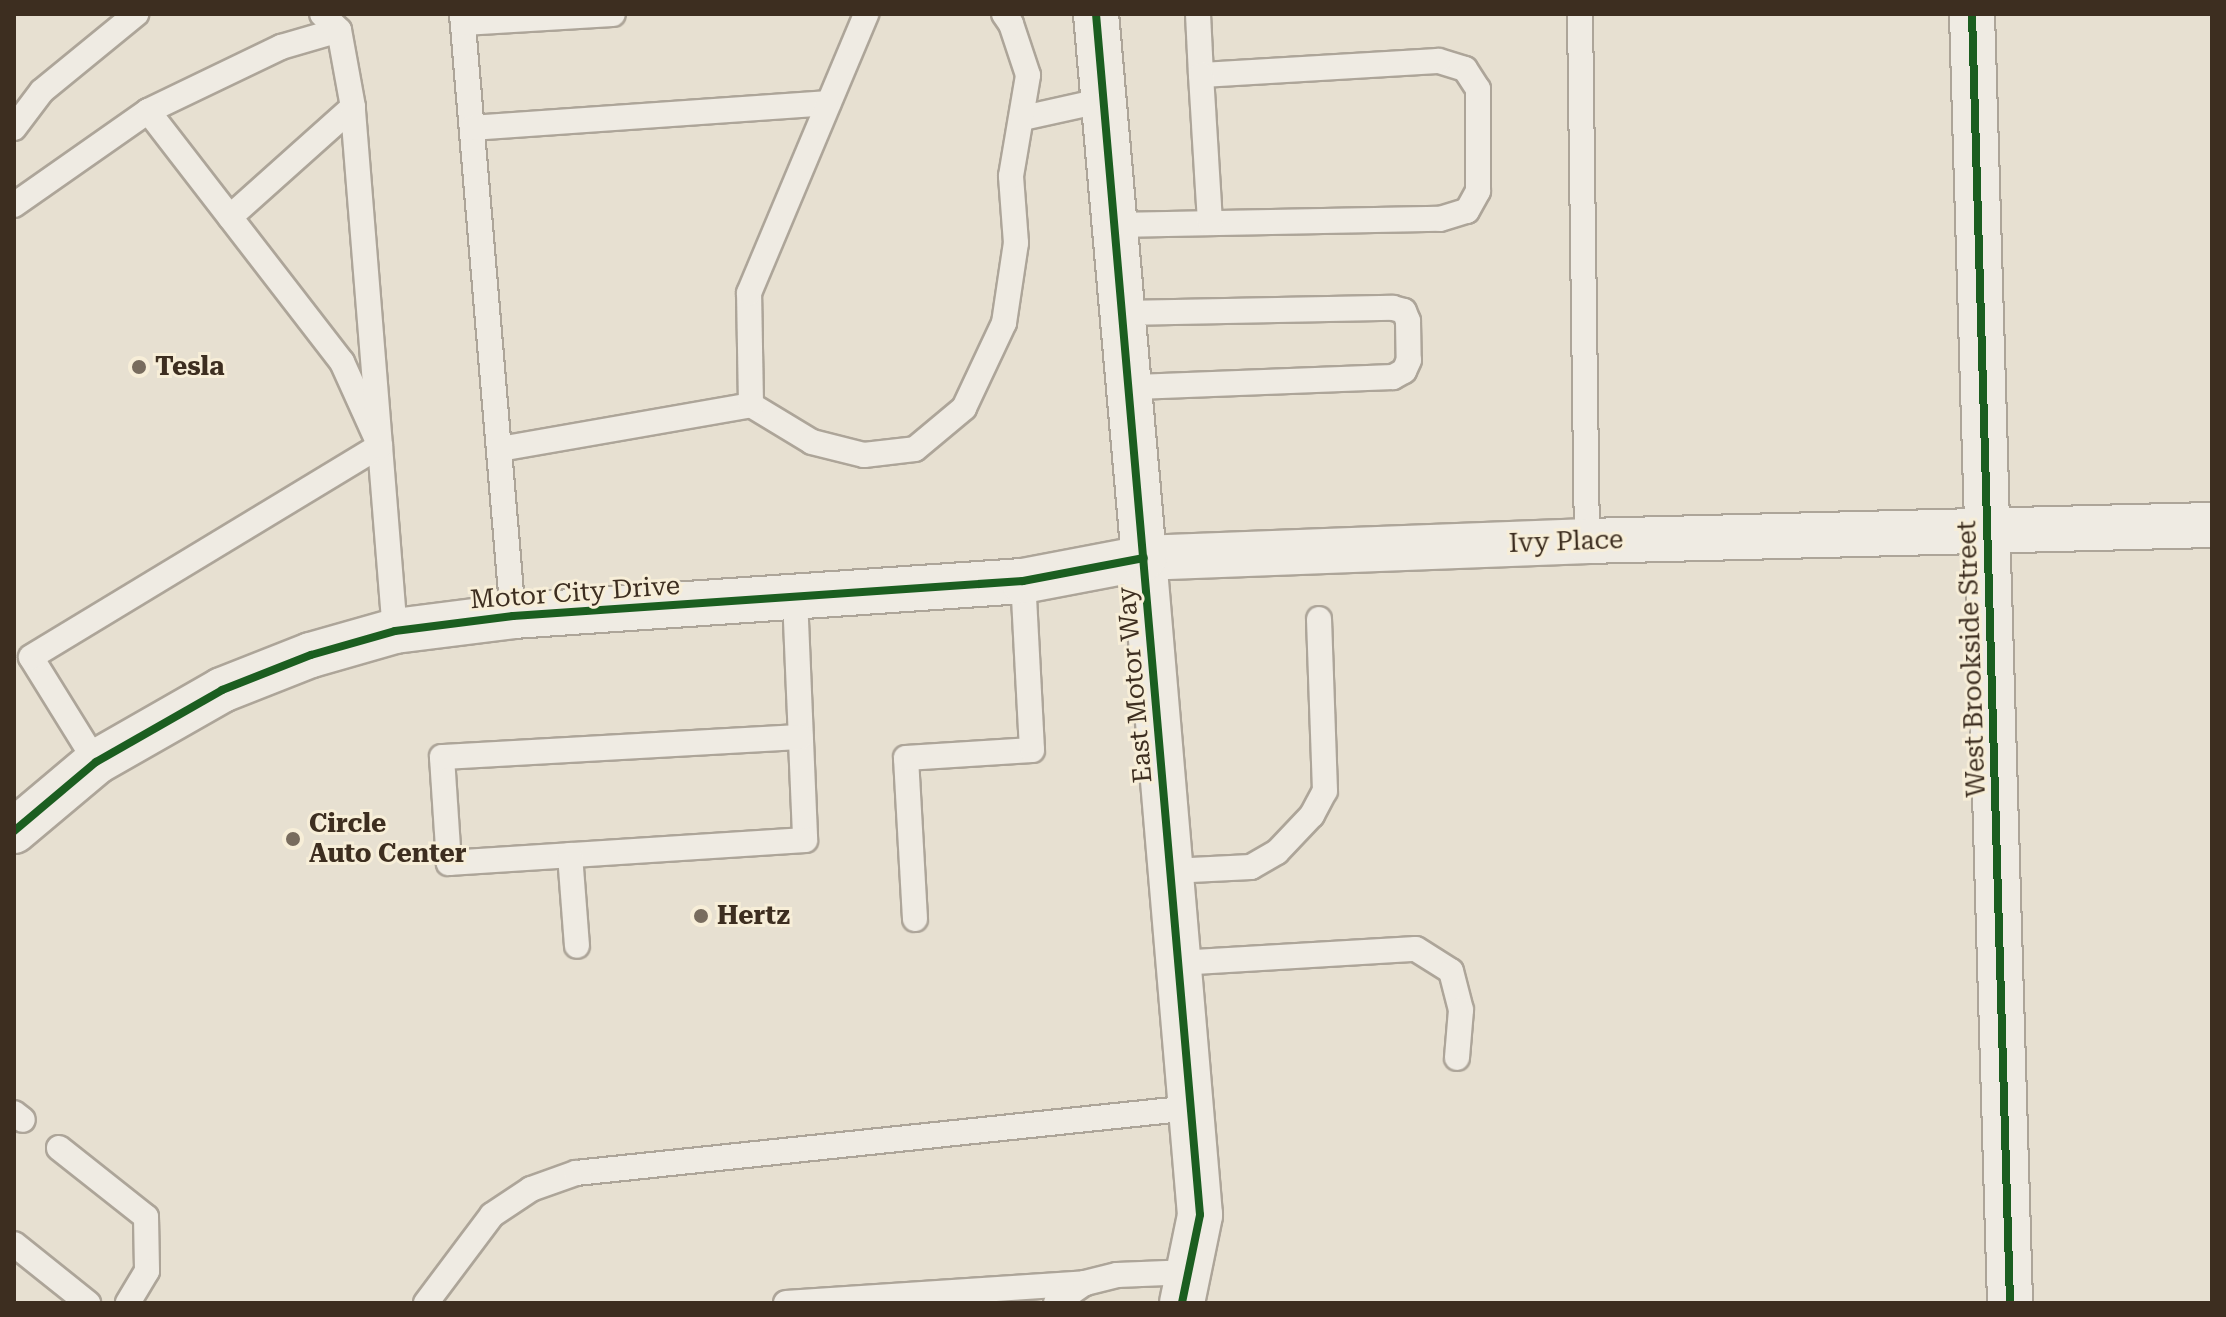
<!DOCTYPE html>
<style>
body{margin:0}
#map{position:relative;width:2226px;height:1317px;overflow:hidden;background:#e7e0d1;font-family:"Roboto Serif",serif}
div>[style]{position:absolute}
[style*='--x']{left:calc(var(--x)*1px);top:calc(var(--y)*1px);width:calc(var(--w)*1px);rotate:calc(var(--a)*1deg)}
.roads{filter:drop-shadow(2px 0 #ada599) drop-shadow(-2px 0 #ada599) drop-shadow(0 2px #ada599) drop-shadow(0 -2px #ada599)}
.service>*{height:24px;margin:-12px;padding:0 12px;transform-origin:12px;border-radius:12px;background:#efebe3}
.minor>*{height:44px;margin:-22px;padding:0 22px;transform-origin:22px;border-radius:22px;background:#efebe3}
.tertiary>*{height:44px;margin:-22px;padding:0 22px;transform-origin:22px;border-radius:22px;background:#efebe3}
.cycleway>*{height:8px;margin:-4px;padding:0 4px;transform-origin:4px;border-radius:4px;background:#1b5e20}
.dots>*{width:22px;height:22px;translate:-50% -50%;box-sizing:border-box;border:4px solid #f7eed8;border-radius:50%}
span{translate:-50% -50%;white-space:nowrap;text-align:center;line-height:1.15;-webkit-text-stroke:6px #f7eed8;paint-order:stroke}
.poi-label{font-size:26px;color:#3d2e20;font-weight:700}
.left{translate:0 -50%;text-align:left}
.street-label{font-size:26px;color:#3d2e20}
.frame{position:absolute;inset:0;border:16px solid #3d2e20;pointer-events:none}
</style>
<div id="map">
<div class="roads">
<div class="service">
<i style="--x:462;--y:14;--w:604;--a:85.16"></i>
<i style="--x:1198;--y:14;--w:61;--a:87.2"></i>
<i style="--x:1580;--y:14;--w:527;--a:89.24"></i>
<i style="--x:463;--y:23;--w:150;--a:-3.4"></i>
<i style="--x:148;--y:111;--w:148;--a:-25.7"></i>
<i style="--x:281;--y:47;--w:60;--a:-16.3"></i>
<i style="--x:1023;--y:118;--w:83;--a:-12.5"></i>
<i style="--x:14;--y:128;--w:46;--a:-52.9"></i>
<i style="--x:42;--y:91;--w:122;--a:-39.3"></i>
<i style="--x:472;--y:128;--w:357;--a:-4"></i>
<i style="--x:14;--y:205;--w:164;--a:-35"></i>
<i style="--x:148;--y:111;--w:317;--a:52.3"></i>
<i style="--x:342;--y:362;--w:92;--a:65.7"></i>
<i style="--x:380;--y:446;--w:186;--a:85.4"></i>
<i style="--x:230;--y:217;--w:165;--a:-41.8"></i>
<i style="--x:1115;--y:225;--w:325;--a:-1.1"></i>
<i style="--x:1440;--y:219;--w:28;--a:-17"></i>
<i style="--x:1467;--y:211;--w:23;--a:-61"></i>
<i style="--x:1478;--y:191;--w:102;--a:-90"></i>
<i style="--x:1478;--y:89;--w:24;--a:-123"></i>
<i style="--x:1465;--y:69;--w:28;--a:-163"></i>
<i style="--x:1438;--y:61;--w:237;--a:176.6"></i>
<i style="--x:1201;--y:75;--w:148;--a:86.5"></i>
<i style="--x:1123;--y:313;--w:270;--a:-1.1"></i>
<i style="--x:1393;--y:308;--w:11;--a:15"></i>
<i style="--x:1404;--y:311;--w:11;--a:68"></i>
<i style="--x:1408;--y:321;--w:39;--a:89"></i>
<i style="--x:1409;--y:360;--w:12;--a:114"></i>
<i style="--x:1404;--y:371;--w:13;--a:151"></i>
<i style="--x:1393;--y:377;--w:264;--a:177.8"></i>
<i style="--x:751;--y:405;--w:71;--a:31.2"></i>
<i style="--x:812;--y:442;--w:54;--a:14"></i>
<i style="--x:864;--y:455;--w:51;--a:-6.7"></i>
<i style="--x:915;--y:449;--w:64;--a:-39.9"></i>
<i style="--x:964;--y:408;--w:94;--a:-64.8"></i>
<i style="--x:1004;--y:323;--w:81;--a:-81.5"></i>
<i style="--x:1016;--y:243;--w:67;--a:-94.3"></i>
<i style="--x:1011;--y:176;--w:102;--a:-80.4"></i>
<i style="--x:1028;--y:75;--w:54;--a:-108.4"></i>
<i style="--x:1011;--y:24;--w:12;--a:-125"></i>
<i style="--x:500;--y:449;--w:255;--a:-9.9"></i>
<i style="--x:751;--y:405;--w:112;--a:-91"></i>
<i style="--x:749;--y:293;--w:303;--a:-67.2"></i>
<i style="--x:795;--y:597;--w:243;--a:87.6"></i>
<i style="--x:805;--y:840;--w:357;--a:176.3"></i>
<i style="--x:449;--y:863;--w:106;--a:-93.8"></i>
<i style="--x:442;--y:757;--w:359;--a:-3.2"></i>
<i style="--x:96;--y:762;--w:123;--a:-121.8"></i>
<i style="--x:31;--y:657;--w:408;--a:-31.2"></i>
<i style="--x:380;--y:446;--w:340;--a:-94.6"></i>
<i style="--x:353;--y:107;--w:78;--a:-100.3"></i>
<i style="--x:339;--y:30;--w:23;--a:-137"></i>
<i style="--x:570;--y:855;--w:91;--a:85.6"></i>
<i style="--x:1171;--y:871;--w:80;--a:-2.9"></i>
<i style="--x:1251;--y:867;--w:30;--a:-30"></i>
<i style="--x:1277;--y:852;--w:51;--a:-46.6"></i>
<i style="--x:1312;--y:815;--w:27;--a:-62"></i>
<i style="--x:1325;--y:791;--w:172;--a:-92"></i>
<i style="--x:915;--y:919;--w:161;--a:-93.2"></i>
<i style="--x:906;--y:758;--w:126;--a:-3.6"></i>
<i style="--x:1032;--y:750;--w:169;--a:-93"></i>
<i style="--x:1178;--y:963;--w:238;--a:-3.4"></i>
<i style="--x:1416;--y:949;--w:41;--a:32.2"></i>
<i style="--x:1451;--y:971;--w:40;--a:75.6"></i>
<i style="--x:1461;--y:1010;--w:48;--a:94.8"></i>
<i style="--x:14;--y:1113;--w:11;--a:38"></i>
<i style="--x:59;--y:1148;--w:111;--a:38.4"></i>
<i style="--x:146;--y:1217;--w:54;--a:88.9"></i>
<i style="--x:147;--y:1271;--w:37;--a:121"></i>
<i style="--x:14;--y:1244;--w:95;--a:38.6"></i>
<i style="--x:426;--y:1303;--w:110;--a:-53.1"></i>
<i style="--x:492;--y:1215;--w:47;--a:-33.7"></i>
<i style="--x:531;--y:1189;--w:48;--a:-19.6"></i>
<i style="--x:576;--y:1173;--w:618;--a:-6.03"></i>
<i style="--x:786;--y:1303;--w:300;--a:-3.8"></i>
<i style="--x:1056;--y:1303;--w:35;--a:-35"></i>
<i style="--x:1085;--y:1283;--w:33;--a:-14"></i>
<i style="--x:1117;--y:1275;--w:74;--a:-2.3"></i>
</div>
<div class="minor">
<i style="--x:1182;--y:1303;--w:90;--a:-78.4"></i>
<i style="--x:1200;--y:1215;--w:659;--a:-94.87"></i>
<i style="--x:1144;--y:558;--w:443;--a:-2.2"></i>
<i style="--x:1587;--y:541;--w:625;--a:-1.47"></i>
</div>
<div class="tertiary">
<i style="--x:1972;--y:14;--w:1290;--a:88.31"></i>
<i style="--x:14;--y:831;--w:107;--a:-40.1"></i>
<i style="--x:96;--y:762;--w:145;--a:-29.7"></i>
<i style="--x:222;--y:690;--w:96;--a:-21.5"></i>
<i style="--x:311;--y:655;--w:87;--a:-15.9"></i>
<i style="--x:395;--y:631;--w:119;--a:-7.2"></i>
<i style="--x:513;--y:616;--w:511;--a:-3.93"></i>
<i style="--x:1023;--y:581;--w:123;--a:-10.8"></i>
<i style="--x:1144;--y:558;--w:546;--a:-95.04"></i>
</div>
</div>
<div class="cycleway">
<i style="--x:1096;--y:14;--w:1205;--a:85.05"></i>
<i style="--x:1200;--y:1215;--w:90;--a:101.6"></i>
<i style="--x:1972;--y:14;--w:1290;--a:88.31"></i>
<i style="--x:14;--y:831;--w:107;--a:-40.1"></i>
<i style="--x:96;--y:762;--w:145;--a:-29.7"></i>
<i style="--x:222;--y:690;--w:96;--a:-21.5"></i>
<i style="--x:311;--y:655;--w:87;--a:-15.9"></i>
<i style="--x:395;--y:631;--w:119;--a:-7.2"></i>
<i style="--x:513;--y:616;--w:511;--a:-3.93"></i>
<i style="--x:1023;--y:581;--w:123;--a:-10.8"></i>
</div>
<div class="dots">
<i style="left:139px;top:367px;background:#786c5e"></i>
<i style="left:293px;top:839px;background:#786c5e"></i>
<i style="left:701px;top:916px;background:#786c5e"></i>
</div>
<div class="poi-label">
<span class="left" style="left:155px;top:367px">Tesla</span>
<span class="left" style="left:309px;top:839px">Circle<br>Auto Center</span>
<span class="left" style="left:717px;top:916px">Hertz</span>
</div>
<div class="street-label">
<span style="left:1566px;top:542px;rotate:-2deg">Ivy Place</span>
<span style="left:575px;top:593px;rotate:-4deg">Motor City Drive</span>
<span style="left:1972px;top:659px;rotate:-92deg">West Brookside Street</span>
<span style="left:1135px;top:685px;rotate:-95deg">East Motor Way</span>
</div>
<div class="frame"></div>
</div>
